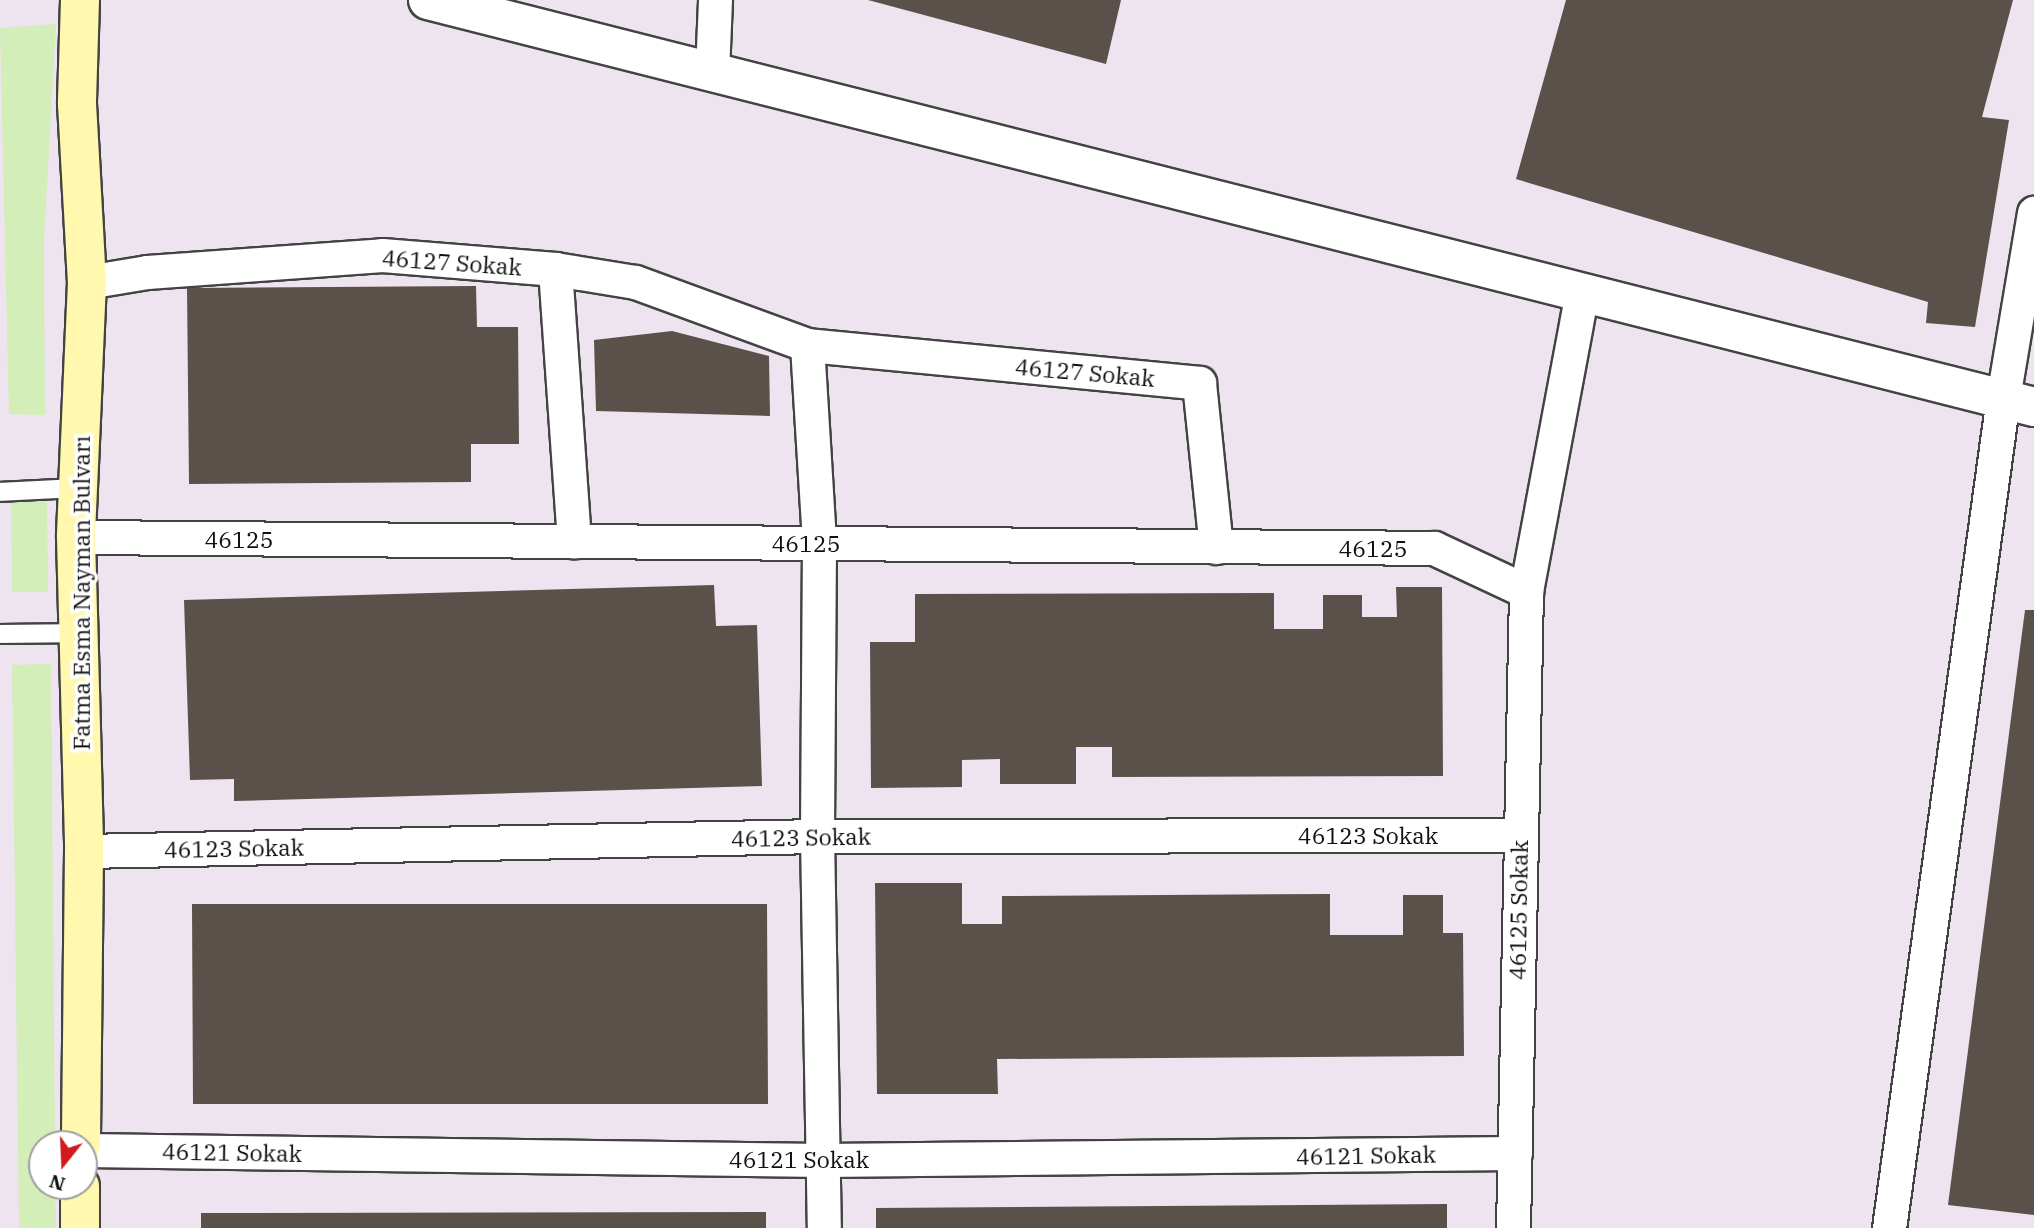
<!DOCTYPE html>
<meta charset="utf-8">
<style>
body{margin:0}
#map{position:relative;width:2034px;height:1228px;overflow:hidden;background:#fffdf3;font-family:"IBM Plex Serif",serif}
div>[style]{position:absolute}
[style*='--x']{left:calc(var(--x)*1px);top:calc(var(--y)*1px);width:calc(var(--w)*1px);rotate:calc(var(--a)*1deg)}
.industrial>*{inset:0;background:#eee4ef}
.green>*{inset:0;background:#d3eeb8}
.building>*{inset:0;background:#5a514b}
.roads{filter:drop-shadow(2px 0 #434343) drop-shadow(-2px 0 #434343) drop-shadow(0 2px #434343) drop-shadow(0 -2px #434343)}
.service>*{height:18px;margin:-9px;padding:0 9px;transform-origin:9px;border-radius:9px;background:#fff}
.minor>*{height:33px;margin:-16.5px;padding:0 16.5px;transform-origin:16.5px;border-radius:16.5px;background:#fff}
.tertiary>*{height:38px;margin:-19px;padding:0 19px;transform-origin:19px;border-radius:19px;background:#fff}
.secondary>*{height:38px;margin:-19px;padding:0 19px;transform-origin:19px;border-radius:19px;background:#fff8ae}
span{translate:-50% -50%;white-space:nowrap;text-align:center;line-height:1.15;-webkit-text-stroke:7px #fff;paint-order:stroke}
.street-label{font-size:23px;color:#101010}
.north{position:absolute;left:28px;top:1130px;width:70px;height:70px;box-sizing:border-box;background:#fff;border:2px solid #9f9f9f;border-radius:50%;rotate:198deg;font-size:19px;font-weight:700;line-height:28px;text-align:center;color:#101010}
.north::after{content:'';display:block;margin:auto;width:24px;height:32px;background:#cf1a1e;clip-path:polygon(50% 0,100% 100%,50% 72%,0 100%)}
</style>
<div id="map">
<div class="industrial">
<i style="clip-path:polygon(evenodd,0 0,2034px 0,2034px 1228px,0 1228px,0 0,42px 1144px,84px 1144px,84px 1186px,42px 1186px,42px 1144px)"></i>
</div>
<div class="green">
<i style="clip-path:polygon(56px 24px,44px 241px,45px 415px,9px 414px,0 28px)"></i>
<i style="clip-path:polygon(11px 501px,47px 501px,48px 592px,12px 592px)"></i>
<i style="clip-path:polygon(51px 664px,55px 1144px,42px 1144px,42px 1186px,55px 1186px,56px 1228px,19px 1228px,12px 665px)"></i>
</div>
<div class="building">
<i style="clip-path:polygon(868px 0,1121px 0,1106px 64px)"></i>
<i style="clip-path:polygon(1566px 0,2013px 0,1982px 117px,2009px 120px,1975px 327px,1926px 323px,1928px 302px,1516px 179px)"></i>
<i style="clip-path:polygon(476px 286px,477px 327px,518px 327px,519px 444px,471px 444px,471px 482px,189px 484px,187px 288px)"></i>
<i style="clip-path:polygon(672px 331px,769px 356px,770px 416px,596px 411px,594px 340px)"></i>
<i style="clip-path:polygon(714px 585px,716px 626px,757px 625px,762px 786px,234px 801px,234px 779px,190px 780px,184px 600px)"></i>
<i style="clip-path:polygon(1396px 587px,1442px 587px,1443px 776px,1112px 777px,1112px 747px,1076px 747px,1076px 784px,1000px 784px,1000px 759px,962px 760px,962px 787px,871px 788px,870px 642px,915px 642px,915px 594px,1274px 593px,1274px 629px,1323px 629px,1323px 595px,1362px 595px,1362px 617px,1397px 617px)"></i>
<i style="clip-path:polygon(2025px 610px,2034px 610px,2034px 1215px,1948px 1205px)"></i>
<i style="clip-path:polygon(875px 883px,962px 883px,962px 924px,1002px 924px,1002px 896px,1330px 894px,1330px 935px,1403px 935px,1403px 895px,1443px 895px,1443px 933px,1463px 933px,1464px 1056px,997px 1059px,998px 1094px,877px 1094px)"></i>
<i style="clip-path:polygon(192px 904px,767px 904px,768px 1104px,193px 1104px)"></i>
<i style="clip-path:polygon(1447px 1204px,1447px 1228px,876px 1228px,876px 1208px)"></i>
<i style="clip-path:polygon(766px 1212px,766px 1228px,201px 1228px,201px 1213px)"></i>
</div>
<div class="roads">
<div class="service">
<i style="--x:0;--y:492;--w:78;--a:-2.9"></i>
<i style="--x:0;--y:634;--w:79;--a:-0.7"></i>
</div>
<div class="minor">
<i style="--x:712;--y:72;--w:72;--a:-87.6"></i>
<i style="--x:555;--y:269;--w:273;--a:86"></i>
<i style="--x:87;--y:282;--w:61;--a:-9.5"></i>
<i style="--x:147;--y:272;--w:236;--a:-4.1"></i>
<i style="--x:382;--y:255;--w:174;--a:4.6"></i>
<i style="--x:555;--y:269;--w:81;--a:9.2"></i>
<i style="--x:635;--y:282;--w:183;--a:20.1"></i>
<i style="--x:807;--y:345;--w:198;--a:86.5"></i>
<i style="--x:819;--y:543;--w:293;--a:90.4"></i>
<i style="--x:817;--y:836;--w:392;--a:89"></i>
<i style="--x:807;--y:345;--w:394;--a:5.5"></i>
<i style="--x:1199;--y:383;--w:165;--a:84.1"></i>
<i style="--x:76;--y:537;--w:1358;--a:0.46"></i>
<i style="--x:1434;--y:548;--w:102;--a:25.1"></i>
<i style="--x:84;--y:851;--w:733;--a:-1.17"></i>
<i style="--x:817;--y:836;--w:702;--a:-0.08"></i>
<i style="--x:84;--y:1150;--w:739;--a:0.78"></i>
<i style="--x:823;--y:1160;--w:692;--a:-0.58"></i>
<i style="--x:1513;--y:1228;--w:637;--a:-88.83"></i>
<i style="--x:1526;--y:591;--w:304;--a:-79.4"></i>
<i style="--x:1889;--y:1228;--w:838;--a:-82.18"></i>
<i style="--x:2003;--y:398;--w:188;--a:-80.5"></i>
</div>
<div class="tertiary">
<i style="--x:428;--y:0;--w:1657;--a:14.22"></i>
</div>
<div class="secondary">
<i style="--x:80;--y:0;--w:104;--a:91.7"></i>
<i style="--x:77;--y:104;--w:178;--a:86.8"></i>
<i style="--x:87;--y:282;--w:255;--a:92.5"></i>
<i style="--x:76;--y:537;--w:314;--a:88.5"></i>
<i style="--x:84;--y:851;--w:293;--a:90.6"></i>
<i style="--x:80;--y:1228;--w:42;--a:-90"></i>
</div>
</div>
<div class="street-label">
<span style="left:452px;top:262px;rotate:4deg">46127 Sokak</span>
<span style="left:1085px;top:372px;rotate:5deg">46127 Sokak</span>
<span style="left:239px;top:539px">46125</span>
<span style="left:806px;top:543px">46125</span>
<span style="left:1373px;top:548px">46125</span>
<span style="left:81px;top:593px;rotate:-90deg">Fatma Esma Nayman Bulvarı</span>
<span style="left:1368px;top:835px">46123 Sokak</span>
<span style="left:801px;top:837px;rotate:-1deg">46123 Sokak</span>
<span style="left:234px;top:848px;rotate:-1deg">46123 Sokak</span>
<span style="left:1518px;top:910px;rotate:-89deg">46125 Sokak</span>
<span style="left:232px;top:1152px;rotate:1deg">46121 Sokak</span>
<span style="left:1366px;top:1155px;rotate:-1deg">46121 Sokak</span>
<span style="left:799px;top:1159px">46121 Sokak</span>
</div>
<div class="north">N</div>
</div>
